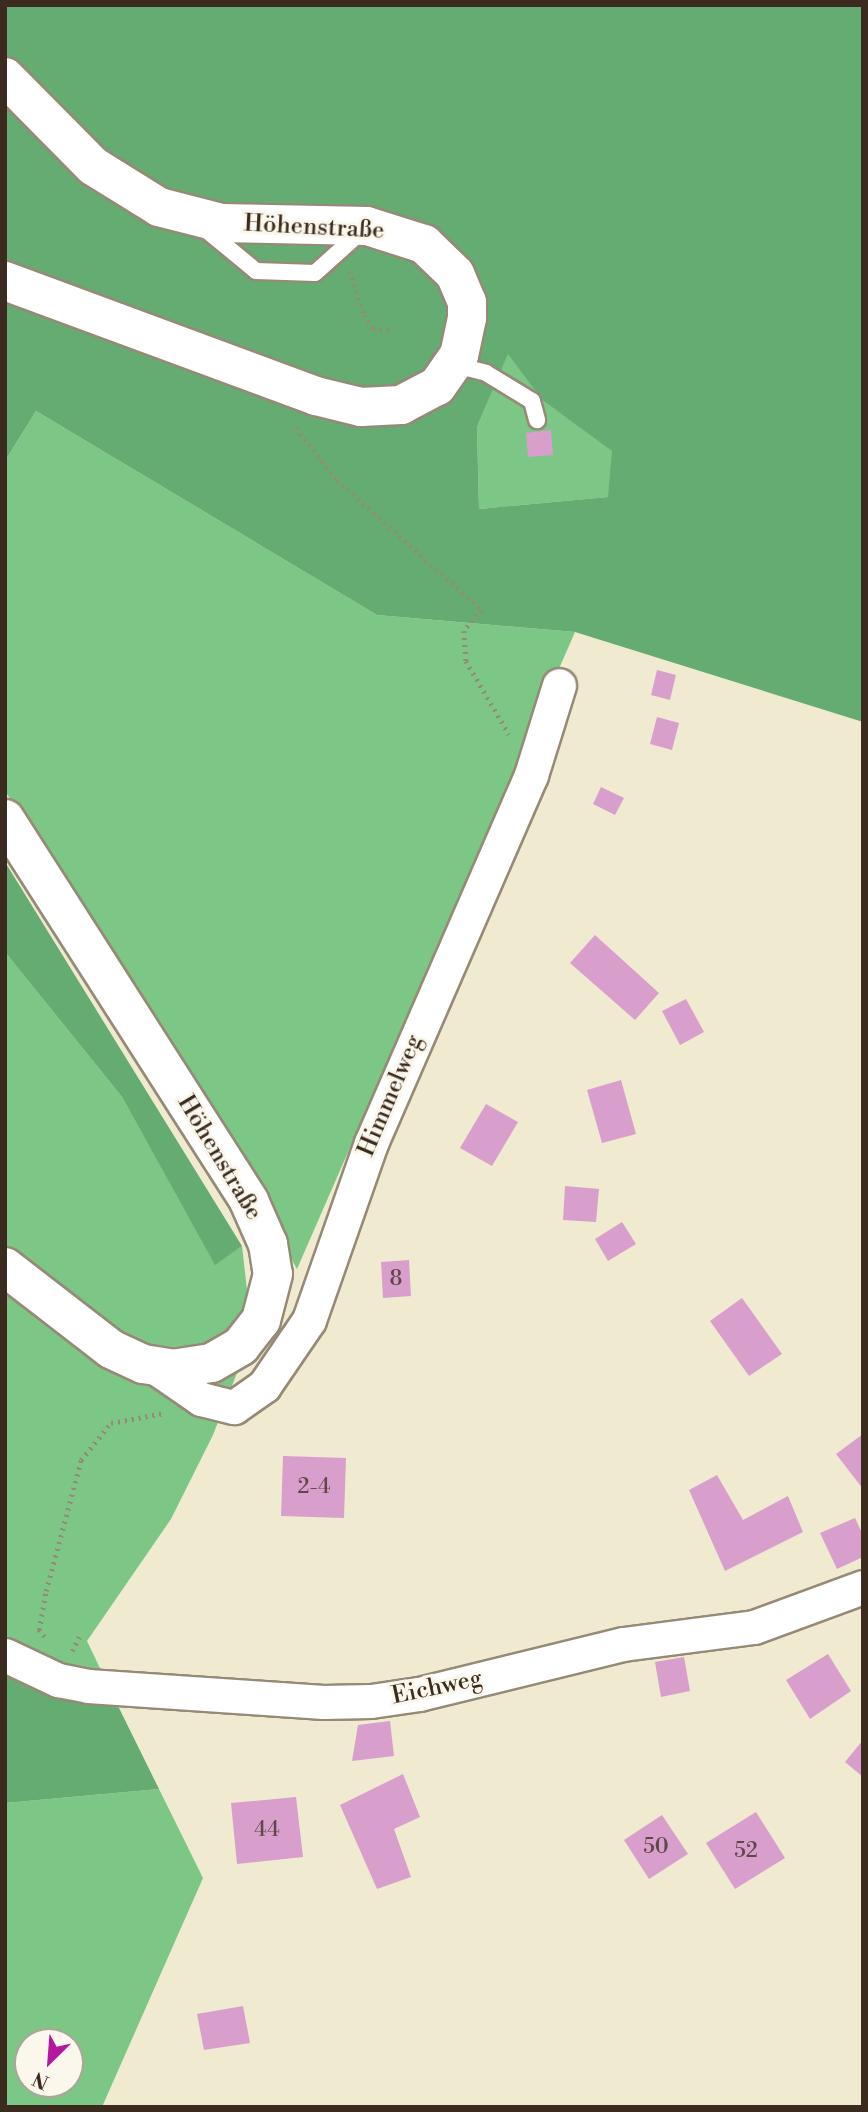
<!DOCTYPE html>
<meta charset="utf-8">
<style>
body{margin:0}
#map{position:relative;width:868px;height:2112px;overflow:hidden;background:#f0ead0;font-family:"Libre Bodoni",serif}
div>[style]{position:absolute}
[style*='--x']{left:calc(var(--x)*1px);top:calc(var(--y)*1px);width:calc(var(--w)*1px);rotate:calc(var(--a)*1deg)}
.green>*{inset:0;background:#7cc785}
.forest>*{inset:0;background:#65ac72}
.building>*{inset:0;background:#d89fcd}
.path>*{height:4.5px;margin-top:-2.25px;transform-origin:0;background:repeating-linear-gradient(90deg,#968a77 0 2px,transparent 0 7px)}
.roads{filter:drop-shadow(2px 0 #968a77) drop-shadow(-2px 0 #968a77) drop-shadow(0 2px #968a77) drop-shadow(0 -2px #968a77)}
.service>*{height:16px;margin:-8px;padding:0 8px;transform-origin:8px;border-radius:8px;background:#fff}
.minor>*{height:33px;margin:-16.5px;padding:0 16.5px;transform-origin:16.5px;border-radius:16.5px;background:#fff}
.tertiary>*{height:38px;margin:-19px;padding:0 19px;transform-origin:19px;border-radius:19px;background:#fff}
span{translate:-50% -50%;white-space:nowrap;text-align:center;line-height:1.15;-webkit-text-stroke:6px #fbf7ec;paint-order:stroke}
.number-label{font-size:21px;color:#62474a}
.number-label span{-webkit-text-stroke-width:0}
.street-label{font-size:24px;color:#3b2a1e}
.frame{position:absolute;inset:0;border:7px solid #3b2a1e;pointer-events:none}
.north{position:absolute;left:14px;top:2028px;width:70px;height:70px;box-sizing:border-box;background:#fbf7ec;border:2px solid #aea59a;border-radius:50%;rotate:205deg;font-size:19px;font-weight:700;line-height:28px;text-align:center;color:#3b2a1e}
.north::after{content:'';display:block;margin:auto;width:24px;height:32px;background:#b5179e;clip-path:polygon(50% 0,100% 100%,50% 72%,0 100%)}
</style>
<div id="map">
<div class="green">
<i style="clip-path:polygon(508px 353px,542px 400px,613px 451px,609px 497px,479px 509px,477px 427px)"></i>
<i style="clip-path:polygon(36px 411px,377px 615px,575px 632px,297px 1269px,208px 1113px,5px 791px,5px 461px)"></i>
<i style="clip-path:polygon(5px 952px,122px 1097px,215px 1264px,242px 1246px,252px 1334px,213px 1435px,171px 1519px,87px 1641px,119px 1708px,5px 1667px)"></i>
<i style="clip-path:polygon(evenodd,159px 1789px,203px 1878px,102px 2107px,5px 2107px,5px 1803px,159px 1789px,28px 2042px,70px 2042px,70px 2084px,28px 2084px,28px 2042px)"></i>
</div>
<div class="forest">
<i style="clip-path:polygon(evenodd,5px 5px,863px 5px,863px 722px,575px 632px,377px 615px,36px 411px,5px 461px,5px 5px,508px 354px,542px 400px,612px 451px,608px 497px,479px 509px,477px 427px,508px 354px)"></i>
<i style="clip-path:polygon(5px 862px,242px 1246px,215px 1265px,122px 1097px,5px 952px)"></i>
<i style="clip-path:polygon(5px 1667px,119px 1708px,159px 1789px,5px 1803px)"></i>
</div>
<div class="building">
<i style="clip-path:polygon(551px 430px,553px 455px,528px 457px,526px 433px)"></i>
<i style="clip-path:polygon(657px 670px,676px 675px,670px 700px,651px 695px)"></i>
<i style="clip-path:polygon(657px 717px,679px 723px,672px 750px,650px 744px)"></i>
<i style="clip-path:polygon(601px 787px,624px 798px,615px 815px,593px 804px)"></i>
<i style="clip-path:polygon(595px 935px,659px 993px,635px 1020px,570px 963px)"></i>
<i style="clip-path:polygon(686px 999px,704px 1032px,680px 1045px,662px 1011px)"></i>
<i style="clip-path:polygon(621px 1080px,636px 1134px,602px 1143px,587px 1090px)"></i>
<i style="clip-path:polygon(486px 1104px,518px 1122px,492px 1166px,460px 1148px)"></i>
<i style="clip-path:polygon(565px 1186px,599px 1189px,596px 1222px,563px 1220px)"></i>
<i style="clip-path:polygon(622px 1222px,636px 1244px,608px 1261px,595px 1239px)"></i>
<i style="clip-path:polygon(409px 1260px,411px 1296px,383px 1298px,381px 1262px)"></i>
<i style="clip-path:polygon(742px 1298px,782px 1354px,749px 1376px,710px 1321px)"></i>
<i style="clip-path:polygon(863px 1434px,863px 1489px,836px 1454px)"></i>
<i style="clip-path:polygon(283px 1456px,346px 1458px,344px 1518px,281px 1516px)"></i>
<i style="clip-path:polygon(717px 1475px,743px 1520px,788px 1496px,803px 1532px,725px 1571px,689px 1490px)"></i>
<i style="clip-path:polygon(855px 1518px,863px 1535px,863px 1557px,837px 1569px,820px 1533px)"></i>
<i style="clip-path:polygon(828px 1654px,851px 1691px,810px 1719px,786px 1680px)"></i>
<i style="clip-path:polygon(684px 1657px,690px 1691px,661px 1697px,655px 1662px)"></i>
<i style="clip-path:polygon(390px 1721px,394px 1756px,352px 1761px,358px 1725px)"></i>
<i style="clip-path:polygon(863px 1740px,863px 1777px,845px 1762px)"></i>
<i style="clip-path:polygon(403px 1774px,420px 1817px,394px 1829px,411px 1877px,377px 1889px,340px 1805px)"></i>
<i style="clip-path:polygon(296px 1797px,303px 1857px,237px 1864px,231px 1803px)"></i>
<i style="clip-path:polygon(756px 1812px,785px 1858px,735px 1889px,706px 1843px)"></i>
<i style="clip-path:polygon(662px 1815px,688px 1854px,649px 1879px,624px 1840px)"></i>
<i style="clip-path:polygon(243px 2006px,250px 2043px,204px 2050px,197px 2014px)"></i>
</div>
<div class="path">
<i style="--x:350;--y:271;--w:46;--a:72.3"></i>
<i style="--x:364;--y:315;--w:16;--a:55"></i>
<i style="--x:373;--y:328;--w:19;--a:9"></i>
<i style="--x:296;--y:428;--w:66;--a:51.7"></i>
<i style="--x:337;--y:480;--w:195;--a:41.9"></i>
<i style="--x:482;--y:610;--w:28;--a:131"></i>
<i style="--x:464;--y:631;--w:30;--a:86"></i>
<i style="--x:466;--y:661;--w:85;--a:59.5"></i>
<i style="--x:44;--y:1637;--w:9;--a:-126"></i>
<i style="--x:39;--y:1630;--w:40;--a:-80"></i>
<i style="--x:46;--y:1591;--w:136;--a:-75"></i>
<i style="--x:81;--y:1460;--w:48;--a:-51"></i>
<i style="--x:111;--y:1423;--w:54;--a:-10.7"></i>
<i style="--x:72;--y:1651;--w:18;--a:-63"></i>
</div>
<div class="roads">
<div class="service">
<i style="--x:204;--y:228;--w:67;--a:39.6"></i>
<i style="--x:256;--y:271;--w:59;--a:1.9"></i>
<i style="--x:315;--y:273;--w:64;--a:-41.9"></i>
<i style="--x:455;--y:365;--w:32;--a:14"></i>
<i style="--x:486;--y:373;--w:54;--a:31.3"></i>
<i style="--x:532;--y:401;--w:20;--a:75"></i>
</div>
<div class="minor">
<i style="--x:156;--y:1368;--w:55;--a:34.6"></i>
<i style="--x:201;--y:1399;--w:34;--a:14"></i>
<i style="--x:234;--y:1407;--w:37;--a:-35"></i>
<i style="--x:264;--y:1386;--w:80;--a:-55.7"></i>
<i style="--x:309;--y:1320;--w:188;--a:-70.7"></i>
<i style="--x:371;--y:1143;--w:401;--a:-66.5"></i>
<i style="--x:531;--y:775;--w:94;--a:-72.7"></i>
<i style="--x:5;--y:1655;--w:59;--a:25.3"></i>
<i style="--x:58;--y:1680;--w:31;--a:11"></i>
<i style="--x:88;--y:1686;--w:236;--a:3.9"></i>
<i style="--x:323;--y:1702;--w:48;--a:-1.2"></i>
<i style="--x:371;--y:1701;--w:49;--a:-8.3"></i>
<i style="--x:419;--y:1694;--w:210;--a:-13.8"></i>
<i style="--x:623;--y:1644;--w:132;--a:-7.4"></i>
<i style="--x:754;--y:1627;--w:116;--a:-20.2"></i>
</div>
<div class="tertiary">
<i style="--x:5;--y:77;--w:125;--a:45.3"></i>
<i style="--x:93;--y:166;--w:78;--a:31.8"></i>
<i style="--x:159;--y:207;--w:65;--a:14.3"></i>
<i style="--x:222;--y:223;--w:145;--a:1.2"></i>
<i style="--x:367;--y:226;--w:60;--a:17.5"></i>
<i style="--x:424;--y:244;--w:43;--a:44.1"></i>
<i style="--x:455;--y:274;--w:30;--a:67"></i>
<i style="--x:467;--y:302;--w:16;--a:90"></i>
<i style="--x:467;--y:318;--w:38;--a:102"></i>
<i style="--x:459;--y:355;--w:38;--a:125"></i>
<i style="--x:437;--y:386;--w:41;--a:152.2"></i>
<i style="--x:401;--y:405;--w:40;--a:177.1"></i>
<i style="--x:361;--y:407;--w:46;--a:-166.3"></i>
<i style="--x:316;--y:396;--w:332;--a:-159.7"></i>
<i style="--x:5;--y:819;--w:453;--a:57.4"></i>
<i style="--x:249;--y:1201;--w:47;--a:66.2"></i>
<i style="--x:268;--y:1244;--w:30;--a:81"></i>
<i style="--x:273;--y:1274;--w:48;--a:104.6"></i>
<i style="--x:261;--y:1320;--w:33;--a:128"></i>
<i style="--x:241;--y:1346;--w:34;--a:150"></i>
<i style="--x:211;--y:1363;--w:36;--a:171"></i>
<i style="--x:175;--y:1369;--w:32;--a:-171"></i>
<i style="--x:143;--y:1364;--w:35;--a:-155"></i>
<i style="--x:111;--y:1349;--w:134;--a:-142.3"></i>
</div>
</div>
<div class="number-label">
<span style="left:396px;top:1279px">8</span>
<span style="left:314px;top:1487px">2-4</span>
<span style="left:267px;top:1830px">44</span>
<span style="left:656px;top:1847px">50</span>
<span style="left:746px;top:1851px">52</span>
</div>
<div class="street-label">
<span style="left:314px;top:228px;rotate:3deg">Höhenstraße</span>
<span style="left:391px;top:1096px;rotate:-67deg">Himmelweg</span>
<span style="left:219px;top:1158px;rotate:59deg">Höhenstraße</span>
<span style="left:437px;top:1688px;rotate:-12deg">Eichweg</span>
</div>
<div class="frame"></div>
<div class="north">N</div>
</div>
